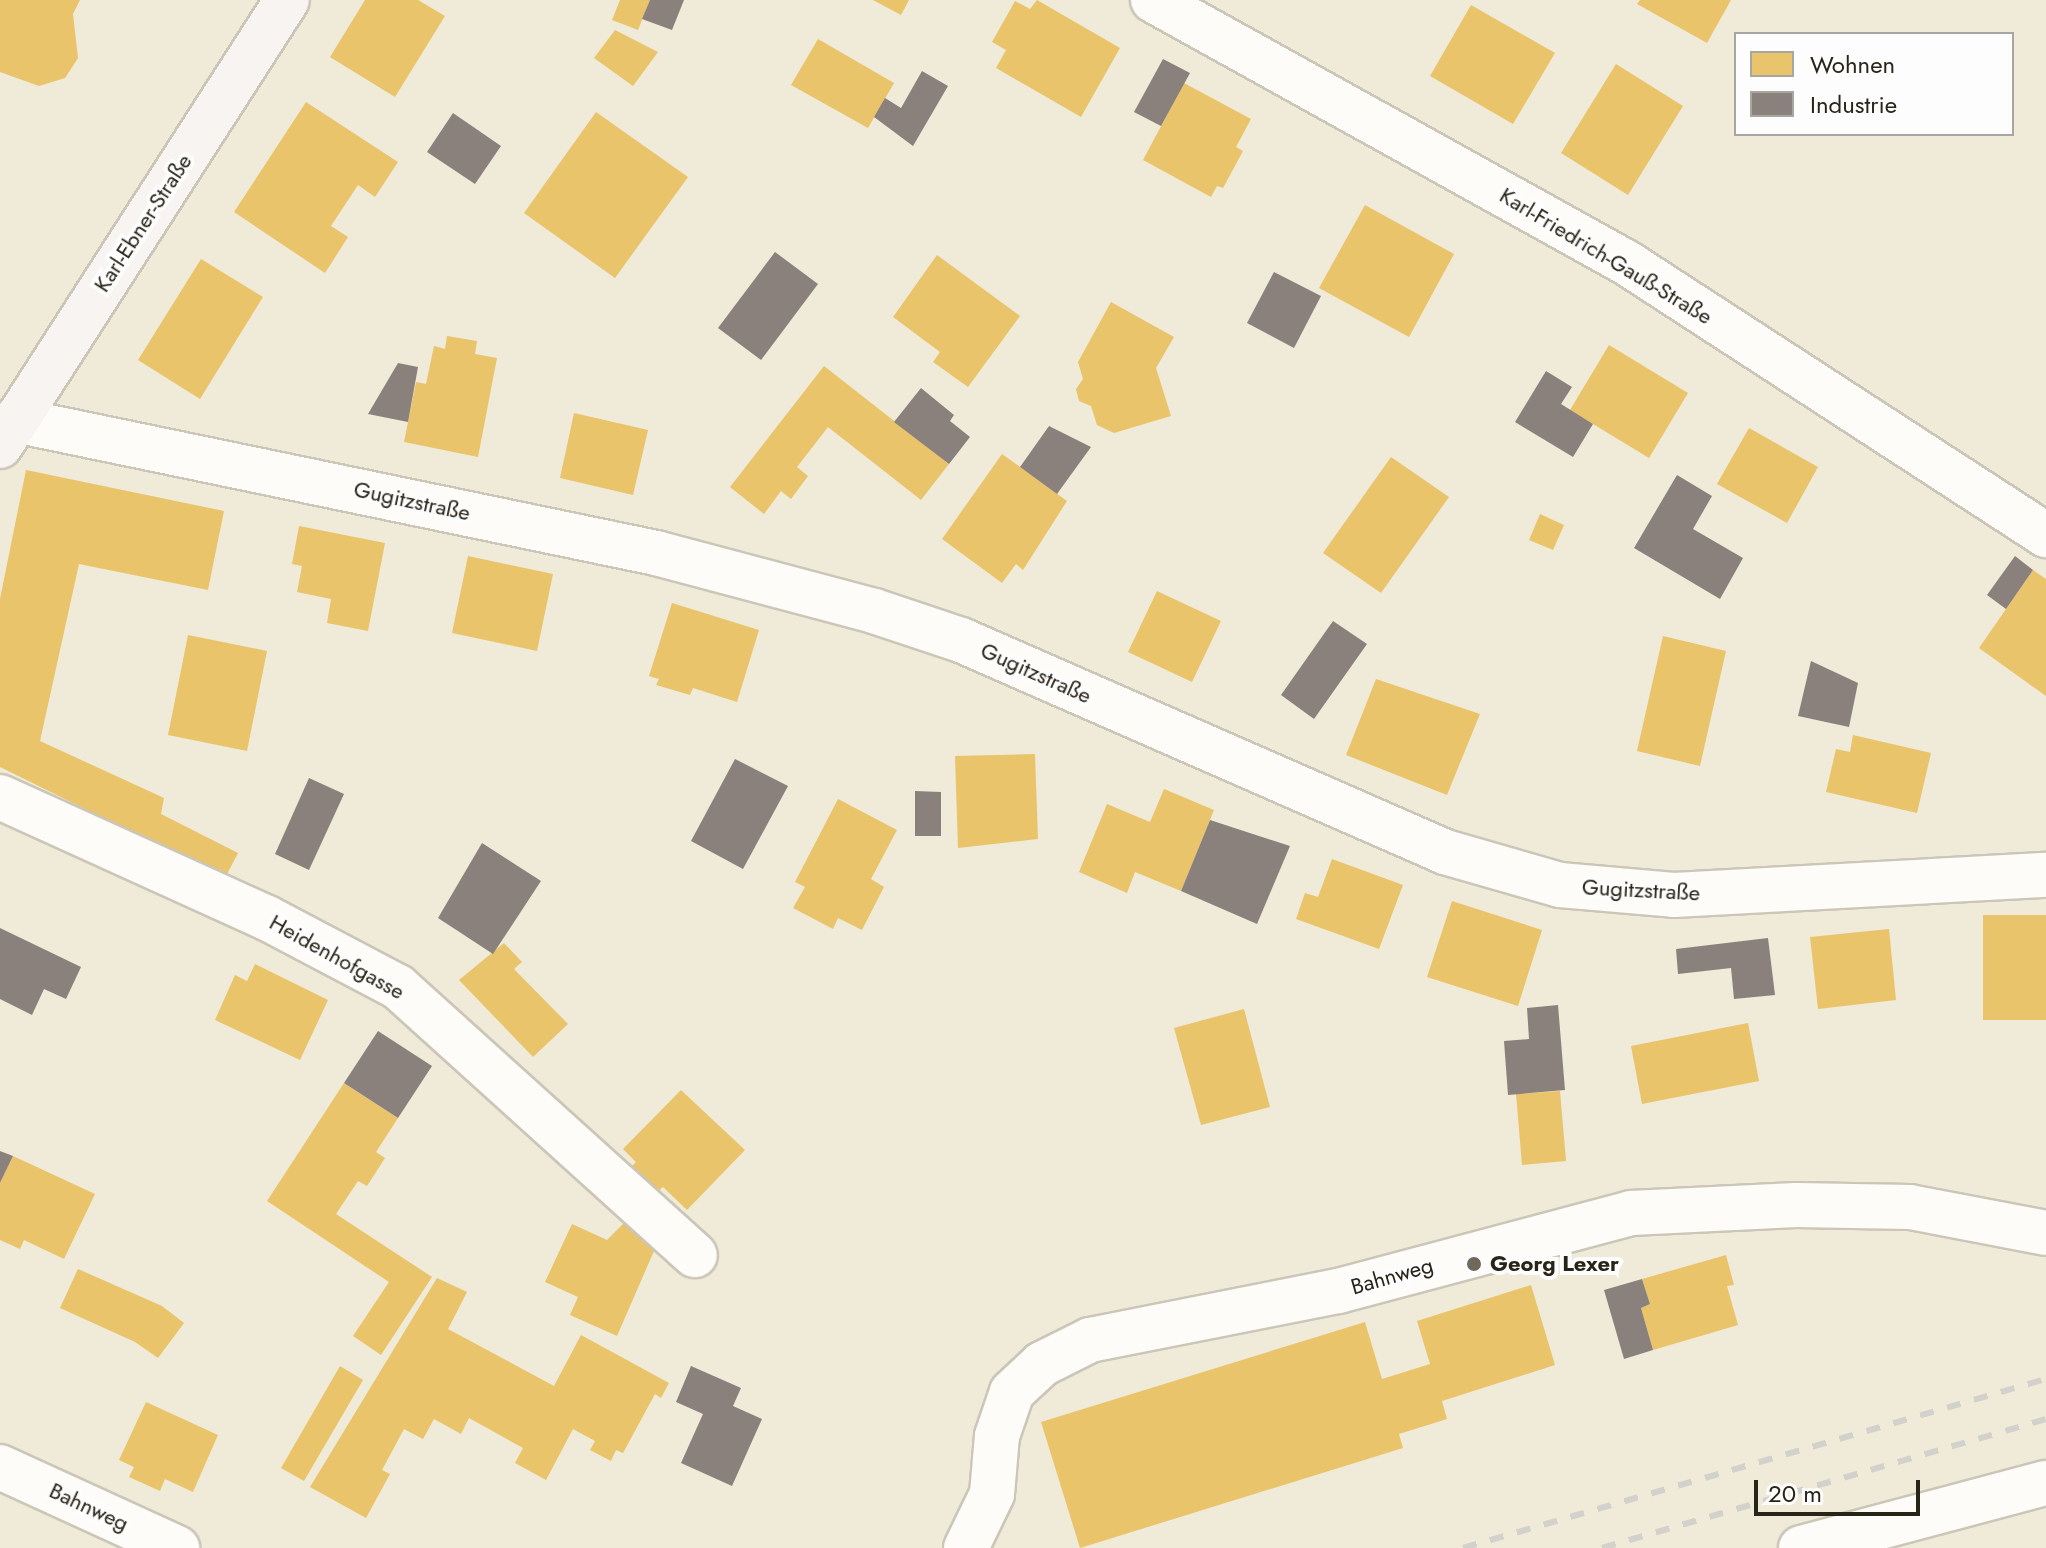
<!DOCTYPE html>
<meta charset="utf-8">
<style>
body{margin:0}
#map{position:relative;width:2046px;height:1548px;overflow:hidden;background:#f0ead8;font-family:Jost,sans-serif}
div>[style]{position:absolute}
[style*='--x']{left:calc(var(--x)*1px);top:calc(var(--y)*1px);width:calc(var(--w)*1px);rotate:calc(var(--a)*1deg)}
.homes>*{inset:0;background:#e9c46a}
.industry>*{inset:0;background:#8a817c}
.roads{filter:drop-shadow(2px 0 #cbc6b8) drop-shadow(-2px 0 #cbc6b8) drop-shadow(0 2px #cbc6b8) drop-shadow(0 -2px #cbc6b8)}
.street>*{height:44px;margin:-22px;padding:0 22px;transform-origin:22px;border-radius:22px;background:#fdfcf9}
.secondary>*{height:44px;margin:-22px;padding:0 22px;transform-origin:22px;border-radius:22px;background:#f8f4f2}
.rail>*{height:6px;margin-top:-3px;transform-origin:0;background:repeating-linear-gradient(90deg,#d3d1cc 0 14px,transparent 0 28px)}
.dots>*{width:22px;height:22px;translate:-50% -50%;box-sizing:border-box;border:4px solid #fdfdfd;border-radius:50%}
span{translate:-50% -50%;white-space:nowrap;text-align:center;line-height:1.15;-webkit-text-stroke:8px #fdfdfd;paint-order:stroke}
.street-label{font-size:22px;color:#282417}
.poi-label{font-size:22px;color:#282417;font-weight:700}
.left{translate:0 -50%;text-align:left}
.legend{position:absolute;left:1734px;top:32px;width:280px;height:104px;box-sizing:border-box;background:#fdfdfd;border:2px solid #a8a6a1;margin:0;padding:10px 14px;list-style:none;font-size:24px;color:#282417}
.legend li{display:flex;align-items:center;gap:16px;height:40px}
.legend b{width:40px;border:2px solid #a8a6a1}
.scale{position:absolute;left:1754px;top:1480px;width:166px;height:36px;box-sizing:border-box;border:4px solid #282417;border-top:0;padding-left:10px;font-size:24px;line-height:28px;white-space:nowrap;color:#282417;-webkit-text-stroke:6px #fdfdfd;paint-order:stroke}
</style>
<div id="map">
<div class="homes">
<i style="clip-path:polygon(0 0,80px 0,73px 14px,78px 58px,65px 78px,39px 86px,0 72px)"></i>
<i style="clip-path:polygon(365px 0,418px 0,445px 16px,395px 97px,330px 57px)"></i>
<i style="clip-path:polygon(620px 0,650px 0,638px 30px,612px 20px)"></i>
<i style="clip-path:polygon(873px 0,909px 0,901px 15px)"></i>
<i style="clip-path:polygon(1037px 0,1120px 48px,1081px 117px,996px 68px,1006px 50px,992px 42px,1015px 1px,1030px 9px)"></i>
<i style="clip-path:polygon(1640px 0,1731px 0,1707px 43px,1637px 4px)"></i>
<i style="clip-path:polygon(1471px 5px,1555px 53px,1513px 124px,1430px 76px)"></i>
<i style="clip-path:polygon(615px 30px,658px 52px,633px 86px,594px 58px)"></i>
<i style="clip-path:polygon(818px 39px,894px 83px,868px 128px,791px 85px)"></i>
<i style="clip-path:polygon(1616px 64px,1683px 106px,1628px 195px,1561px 153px)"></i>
<i style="clip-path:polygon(1184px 83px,1251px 119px,1236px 147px,1243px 151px,1223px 188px,1217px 186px,1211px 197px,1143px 160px)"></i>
<i style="clip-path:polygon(306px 102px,398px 162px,375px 197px,358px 185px,331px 226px,348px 237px,325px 273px,234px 212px)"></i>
<i style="clip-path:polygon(596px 112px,688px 177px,615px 278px,524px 213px)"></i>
<i style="clip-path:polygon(1365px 205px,1454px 254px,1409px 337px,1319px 288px)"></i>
<i style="clip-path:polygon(937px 255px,1020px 316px,968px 387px,933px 362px,940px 352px,893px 317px)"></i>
<i style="clip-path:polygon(201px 259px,263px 297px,200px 399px,138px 360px)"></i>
<i style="clip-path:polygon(1111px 302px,1174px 337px,1156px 368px,1171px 416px,1114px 433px,1097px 425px,1091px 406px,1079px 401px,1076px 389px,1083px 379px,1078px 362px)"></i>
<i style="clip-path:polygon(447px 336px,477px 341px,475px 354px,497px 358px,478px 457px,404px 442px,416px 382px,426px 384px,434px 346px,445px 349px)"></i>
<i style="clip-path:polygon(1609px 345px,1688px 393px,1649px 458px,1570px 410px)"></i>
<i style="clip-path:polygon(824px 366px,949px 464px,921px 500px,828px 427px,797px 467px,808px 476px,791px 499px,781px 491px,764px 514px,730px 487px)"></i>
<i style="clip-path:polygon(574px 413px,648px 430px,633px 495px,560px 478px)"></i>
<i style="clip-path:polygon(1749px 428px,1818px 467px,1787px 523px,1717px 484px)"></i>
<i style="clip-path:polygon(1002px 454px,1067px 501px,1023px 570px,1016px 564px,1002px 583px,942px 539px)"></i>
<i style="clip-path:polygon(1391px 457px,1449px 497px,1381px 593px,1323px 553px)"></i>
<i style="clip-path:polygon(26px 470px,224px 511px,208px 590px,79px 564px,40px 741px,164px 798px,161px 814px,238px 853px,225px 878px,0 767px,0 599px)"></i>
<i style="clip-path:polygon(1540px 514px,1564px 525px,1553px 550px,1529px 540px)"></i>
<i style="clip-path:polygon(299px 526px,385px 543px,368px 631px,327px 623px,331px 599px,297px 592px,302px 566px,292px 564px)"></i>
<i style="clip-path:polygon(468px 556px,553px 574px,537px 651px,452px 633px)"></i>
<i style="clip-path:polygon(2033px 570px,2046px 579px,2046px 696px,1979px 648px)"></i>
<i style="clip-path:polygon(1157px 591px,1221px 621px,1192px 682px,1128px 652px)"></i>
<i style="clip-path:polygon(672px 603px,759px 630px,737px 702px,693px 688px,690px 695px,656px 685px,659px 679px,649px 676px)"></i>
<i style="clip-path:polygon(188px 635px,267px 651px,247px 751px,168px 735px)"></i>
<i style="clip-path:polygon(1663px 636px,1726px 651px,1700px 766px,1637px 751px)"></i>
<i style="clip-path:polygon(1376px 679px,1480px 714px,1447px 795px,1346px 755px)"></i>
<i style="clip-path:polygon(1853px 735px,1931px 753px,1917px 813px,1826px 792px,1836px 749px,1850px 752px)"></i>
<i style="clip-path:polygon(1035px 754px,1038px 839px,958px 848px,955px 756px)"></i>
<i style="clip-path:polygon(1164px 789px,1214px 810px,1181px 891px,1135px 872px,1127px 893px,1079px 872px,1107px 804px,1150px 822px)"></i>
<i style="clip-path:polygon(838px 799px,897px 830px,871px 879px,884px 887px,862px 930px,838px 918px,833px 929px,793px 908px,805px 887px,795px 882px)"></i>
<i style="clip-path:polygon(1332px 859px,1403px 885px,1379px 949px,1296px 919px,1305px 893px,1318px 897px)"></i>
<i style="clip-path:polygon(1452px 901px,1542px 930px,1518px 1006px,1427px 977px)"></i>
<i style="clip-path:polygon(1983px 915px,2046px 915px,2046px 1020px,1983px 1020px)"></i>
<i style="clip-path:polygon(1889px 929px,1896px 1000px,1818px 1009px,1810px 937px)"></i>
<i style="clip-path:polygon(504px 943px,522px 962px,514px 969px,568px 1024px,533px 1057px,459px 980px)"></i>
<i style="clip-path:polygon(255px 964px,328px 1000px,300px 1060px,215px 1020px,235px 975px,247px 981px)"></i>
<i style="clip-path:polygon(1244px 1009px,1270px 1107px,1201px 1125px,1174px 1028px)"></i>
<i style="clip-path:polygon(1748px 1023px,1759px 1081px,1642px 1104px,1631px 1046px)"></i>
<i style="clip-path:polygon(344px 1083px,398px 1118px,376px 1152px,385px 1158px,367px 1186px,358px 1181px,336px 1214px,432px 1277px,381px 1355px,353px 1336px,389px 1282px,267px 1201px)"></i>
<i style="clip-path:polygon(681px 1090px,745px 1150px,687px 1210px,663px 1187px,656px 1193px,630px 1168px,636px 1162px,623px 1149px)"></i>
<i style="clip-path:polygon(1560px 1091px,1566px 1161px,1522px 1165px,1516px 1094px)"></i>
<i style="clip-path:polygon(13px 1156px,95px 1194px,64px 1259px,24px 1240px,20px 1249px,0 1240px,0 1183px)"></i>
<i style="clip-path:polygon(626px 1221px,654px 1251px,617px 1336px,570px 1315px,578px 1297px,545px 1282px,572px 1224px,607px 1240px)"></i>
<i style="clip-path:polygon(1726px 1255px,1734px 1285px,1727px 1286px,1738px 1325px,1653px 1350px,1641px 1308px,1650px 1304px,1642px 1279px)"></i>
<i style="clip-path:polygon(78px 1269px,162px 1306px,184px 1323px,158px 1358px,135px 1342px,60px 1308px)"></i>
<i style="clip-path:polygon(437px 1278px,467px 1292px,448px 1329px,554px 1386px,581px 1335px,669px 1383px,661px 1398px,655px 1394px,623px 1453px,616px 1450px,611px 1461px,590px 1450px,595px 1441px,573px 1429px,546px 1480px,515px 1463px,523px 1448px,469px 1418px,461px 1434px,434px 1419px,423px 1439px,404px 1429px,382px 1470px,390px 1474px,366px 1518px,310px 1487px)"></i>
<i style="clip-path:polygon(1531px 1285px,1555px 1365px,1442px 1401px,1447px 1419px,1399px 1434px,1403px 1448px,1080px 1548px,1041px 1422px,1365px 1322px,1382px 1379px,1430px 1364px,1417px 1321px)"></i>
<i style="clip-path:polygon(340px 1366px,363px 1380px,304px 1481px,281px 1468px)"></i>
<i style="clip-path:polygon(146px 1402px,218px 1435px,193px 1492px,165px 1479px,160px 1491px,129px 1477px,134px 1467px,119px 1460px)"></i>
</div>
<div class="industry">
<i style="clip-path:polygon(650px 0,684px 0,672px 30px,642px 19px)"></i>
<i style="clip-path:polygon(1163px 59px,1190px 73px,1161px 126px,1134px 112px)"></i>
<i style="clip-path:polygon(922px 71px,948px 86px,913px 146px,874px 117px,885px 98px,901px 108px)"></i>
<i style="clip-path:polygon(453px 113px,501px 146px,475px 184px,427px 152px)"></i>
<i style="clip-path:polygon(775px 252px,818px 284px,761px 360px,718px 328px)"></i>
<i style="clip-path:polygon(1274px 272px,1321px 296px,1294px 348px,1247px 323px)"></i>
<i style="clip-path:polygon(398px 363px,418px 367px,408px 422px,368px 414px)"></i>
<i style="clip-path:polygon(1546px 371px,1572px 387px,1561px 404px,1593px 424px,1573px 457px,1515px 422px)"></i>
<i style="clip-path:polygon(921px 388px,954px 415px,950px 421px,970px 437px,949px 464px,894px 422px)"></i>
<i style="clip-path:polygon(1049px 426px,1091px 447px,1057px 494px,1020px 467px)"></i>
<i style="clip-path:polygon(1677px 475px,1712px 496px,1693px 529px,1743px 558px,1720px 599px,1634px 548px)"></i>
<i style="clip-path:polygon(2015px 556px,2033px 570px,2006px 609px,1987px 595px)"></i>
<i style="clip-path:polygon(1333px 621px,1367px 644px,1314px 719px,1281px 695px)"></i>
<i style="clip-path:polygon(1811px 661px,1858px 683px,1849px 727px,1798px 716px)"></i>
<i style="clip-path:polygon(735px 759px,788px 786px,743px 869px,691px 841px)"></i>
<i style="clip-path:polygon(309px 778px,344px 794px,309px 870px,275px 854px)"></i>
<i style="clip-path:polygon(915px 791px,941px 792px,941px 836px,915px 836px)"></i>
<i style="clip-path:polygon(1210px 820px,1290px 846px,1257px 924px,1181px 891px)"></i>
<i style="clip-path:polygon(482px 843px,541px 881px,493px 954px,438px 918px)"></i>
<i style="clip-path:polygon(0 928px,81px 967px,66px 999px,44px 989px,32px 1015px,0 999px)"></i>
<i style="clip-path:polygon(1768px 938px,1775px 995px,1734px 999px,1731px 968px,1678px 974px,1676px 949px)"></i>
<i style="clip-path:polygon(1558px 1005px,1565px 1090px,1508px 1095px,1504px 1041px,1529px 1039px,1527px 1008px)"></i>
<i style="clip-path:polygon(378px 1031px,432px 1066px,398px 1118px,344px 1083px)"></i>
<i style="clip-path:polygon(0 1151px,13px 1156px,0 1183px)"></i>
<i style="clip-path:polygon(1642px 1279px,1650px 1304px,1641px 1308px,1653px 1350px,1624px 1359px,1604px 1290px)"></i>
<i style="clip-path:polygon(691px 1366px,741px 1388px,733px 1406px,762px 1419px,732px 1486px,681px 1463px,703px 1414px,676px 1402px)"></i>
</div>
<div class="roads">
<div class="street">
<i style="--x:1153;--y:0;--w:542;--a:29.02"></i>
<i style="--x:1627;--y:263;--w:500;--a:33"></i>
<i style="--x:15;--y:420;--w:655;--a:11.72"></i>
<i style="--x:656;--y:553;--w:226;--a:14.9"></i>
<i style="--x:874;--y:611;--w:92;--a:18.4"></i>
<i style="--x:961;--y:640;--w:528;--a:23.65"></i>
<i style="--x:1445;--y:852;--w:120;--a:16"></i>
<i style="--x:1560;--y:885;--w:114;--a:5"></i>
<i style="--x:1674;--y:895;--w:373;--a:-3.1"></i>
<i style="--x:0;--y:797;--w:293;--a:24.4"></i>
<i style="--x:267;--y:918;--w:148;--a:27.8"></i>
<i style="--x:398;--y:987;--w:400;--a:42.1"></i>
<i style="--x:0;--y:1467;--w:195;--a:24.6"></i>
<i style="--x:966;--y:1548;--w:60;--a:-64.3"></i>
<i style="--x:992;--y:1494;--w:58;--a:-85.1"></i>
<i style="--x:997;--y:1436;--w:46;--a:-71.2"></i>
<i style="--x:1012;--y:1392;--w:41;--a:-43"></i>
<i style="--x:1042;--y:1364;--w:54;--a:-26.6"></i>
<i style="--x:1090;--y:1340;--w:253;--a:-11.2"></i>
<i style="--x:1338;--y:1291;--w:303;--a:-14.9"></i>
<i style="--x:1631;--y:1213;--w:165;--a:-2.8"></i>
<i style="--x:1796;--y:1205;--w:114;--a:1"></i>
<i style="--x:1910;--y:1207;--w:138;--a:10.8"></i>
<i style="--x:1801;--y:1548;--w:253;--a:-14.9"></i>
</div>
<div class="secondary">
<i style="--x:0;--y:446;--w:530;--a:-57.24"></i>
</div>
</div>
<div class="rail">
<i style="--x:1463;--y:1548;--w:607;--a:-16.17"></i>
<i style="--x:1602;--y:1548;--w:462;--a:-16.2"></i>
</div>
<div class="dots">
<i style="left:1474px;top:1264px;background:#6e695b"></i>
</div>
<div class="street-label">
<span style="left:143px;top:223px;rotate:-57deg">Karl-Ebner-Straße</span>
<span style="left:1606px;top:256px;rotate:31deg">Karl-Friedrich-Gauß-Straße</span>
<span style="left:412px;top:501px;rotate:12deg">Gugitzstraße</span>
<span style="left:1036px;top:673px;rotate:24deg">Gugitzstraße</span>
<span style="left:1641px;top:890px;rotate:3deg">Gugitzstraße</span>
<span style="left:337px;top:957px;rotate:29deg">Heidenhofgasse</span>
<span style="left:1392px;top:1276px;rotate:-16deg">Bahnweg</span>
<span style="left:89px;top:1507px;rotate:25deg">Bahnweg</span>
</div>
<div class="poi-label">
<span class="left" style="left:1490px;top:1264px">Georg Lexer</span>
</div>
<ul class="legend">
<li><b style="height:22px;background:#e9c46a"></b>Wohnen</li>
<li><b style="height:22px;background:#8a817c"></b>Industrie</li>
</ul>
<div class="scale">20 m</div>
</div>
